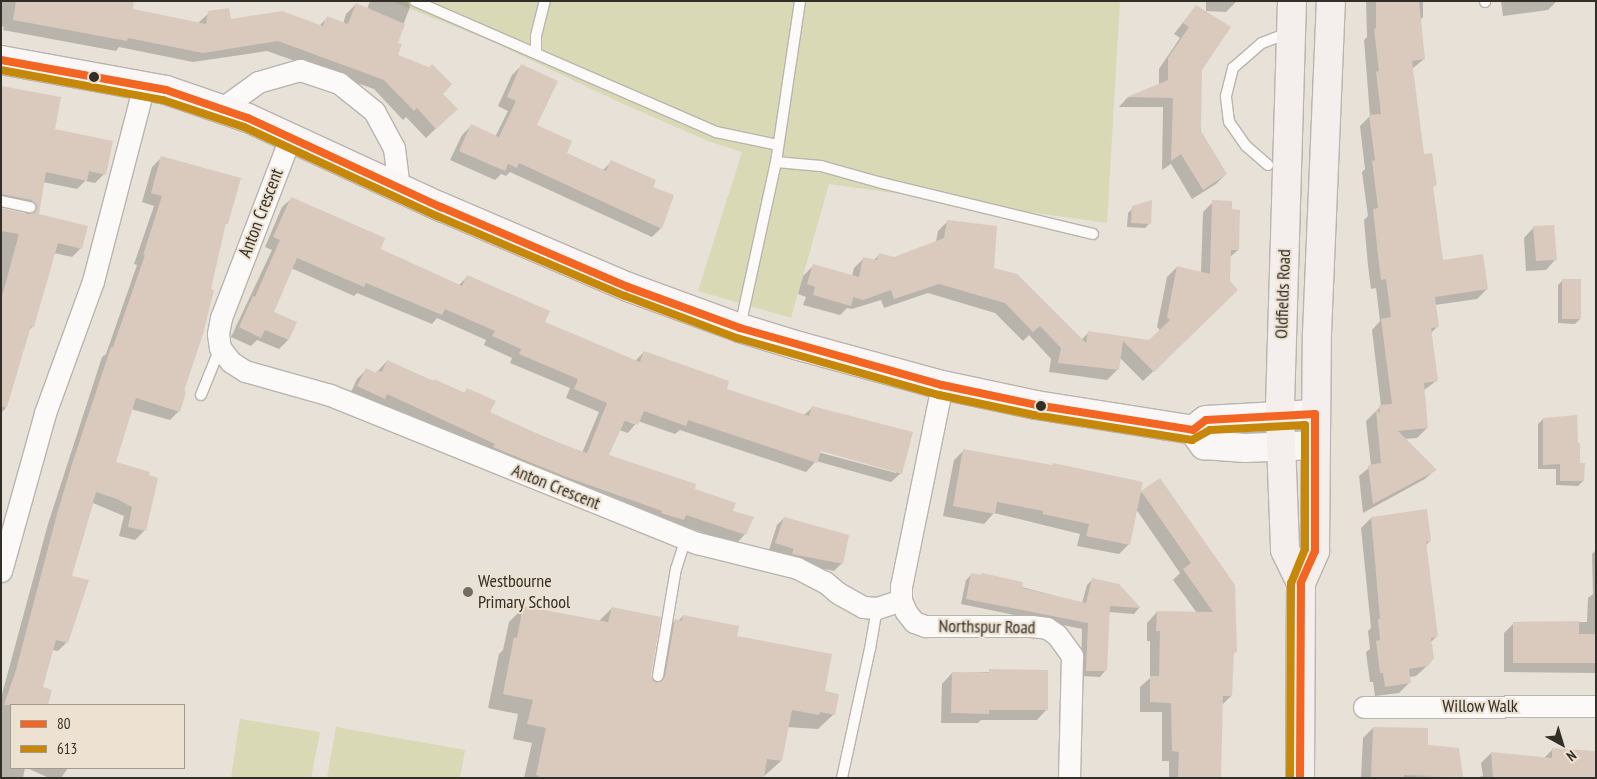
<!DOCTYPE html>
<style>
body{margin:0}
#map{position:relative;width:1597px;height:779px;overflow:hidden;background:#e7e1d7;font-family:"PT Sans Narrow",sans-serif}
div>[style]{position:absolute}
[style*='--x']{left:calc(var(--x)*1px);top:calc(var(--y)*1px);width:calc(var(--w)*1px);rotate:calc(var(--a)*1deg)}
.green>*{inset:0;background:#d9d9b6}
.shadow>*{inset:0;background:#0003}
.building>*{inset:0;background:#dacabe}
.roads{filter:drop-shadow(1px 0 #b9b4ad) drop-shadow(-1px 0 #b9b4ad) drop-shadow(0 1px #b9b4ad) drop-shadow(0 -1px #b9b4ad)}
.lane>*{height:10px;margin:-5px;padding:0 5px;transform-origin:5px;border-radius:5px;background:#fbfaf9}
.street>*{height:21px;margin:-10.5px;padding:0 10.5px;transform-origin:10.5px;border-radius:10.5px;background:#fbfaf9}
.secondary>*{height:28px;margin:-14px;padding:0 14px;transform-origin:14px;border-radius:14px;background:#faf6f6}
.highway>*{height:28px;margin:-14px;padding:0 14px;transform-origin:14px;border-radius:14px;background:#f4eeec}
.bus-1>*{height:8px;margin:-4px;padding:0 4px;transform-origin:4px;border-radius:4px;background:#f26522}
.bus-2>*{height:8px;margin:-4px;padding:0 4px;transform-origin:4px;border-radius:4px;background:#c6880a}
.dots>*{width:14px;height:14px;translate:-50% -50%;box-sizing:border-box;border:2px solid #ede2d1;border-radius:50%}
span{translate:-50% -50%;white-space:nowrap;text-align:center;line-height:1.15;-webkit-text-stroke:4px #ede2d1;paint-order:stroke}
.street-label{font-size:18px;color:#322e28}
.poi-label{font-size:18px;color:#322e28}
.left{translate:0 -50%;text-align:left}
.frame{position:absolute;inset:0;border:2px solid #322e28;pointer-events:none}
.legend{position:absolute;left:10px;top:704px;width:175px;height:65px;box-sizing:border-box;background:#ede2d1;border:1px solid #a29a8d;margin:0;padding:6px 9px;list-style:none;font-size:15px;color:#322e28}
.legend li{display:flex;align-items:center;gap:10px;height:25px}
.legend b{width:25px;border:1px solid #a29a8d}
.north{position:absolute;left:1537px;top:719px;width:50px;height:50px;-webkit-text-stroke:4px #ede2d1;paint-order:stroke;rotate:141deg;font-size:14px;font-weight:700;line-height:20px;text-align:center;color:#322e28}
.north::after{content:'';display:block;margin:auto;width:18px;height:22px;background:#322e28;clip-path:polygon(50% 0,100% 100%,50% 72%,0 100%)}
</style>
<div id="map">
<div class="green">
<i style="clip-path:polygon(391px 1px,1120px 1px,1107px 223px,829px 184px,791px 318px,698px 291px,742px 152px,708px 141px,623px 104px,493px 42px)"></i>
<i style="clip-path:polygon(240px 719px,320px 732px,311px 778px,231px 778px)"></i>
<i style="clip-path:polygon(336px 727px,465px 750px,460px 778px,327px 778px)"></i>
</div>
<div class="shadow">
<i style="clip-path:polygon(1px 1px,104px 1px,132px 10px,198px 23px,209px 13px,230px 21px,319px 26px,327px 18px,343px 24px,346px 14px,356px 4px,367px 9px,370px 1px,408px 1px,410px 7px,396px 44px,397px 56px,441px 94px,446px 119px,426px 138px,406px 117px,403px 120px,374px 89px,267px 51px,193px 62px,119px 47px,116px 51px,3px 30px,4px 27px,1px 26px)"></i>
<i style="clip-path:polygon(1206px 1px,1237px 1px,1226px 12px,1206px 11px)"></i>
<i style="clip-path:polygon(1366px 1px,1423px 1px,1423px 17px,1420px 21px,1424px 59px,1412px 69px,1423px 155px,1435px 185px,1432px 188px,1442px 261px,1487px 289px,1477px 299px,1435px 305px,1437px 327px,1430px 334px,1436px 381px,1423px 391px,1427px 428px,1417px 438px,1404px 439px,1435px 470px,1425px 479px,1363px 513px,1359px 476px,1371px 466px,1366px 421px,1381px 406px,1372px 330px,1380px 321px,1376px 288px,1371px 289px,1368px 266px,1364px 220px,1368px 216px,1362px 172px,1365px 169px,1360px 126px,1370px 116px,1364px 40px,1367px 37px)"></i>
<i style="clip-path:polygon(1501px 1px,1557px 1px,1548px 10px,1503px 16px)"></i>
<i style="clip-path:polygon(1196px 6px,1201px 69px,1200px 132px,1226px 174px,1216px 184px,1192px 199px,1171px 164px,1162px 170px,1163px 107px,1119px 107px,1127px 98px,1159px 85px,1159px 69px,1180px 38px,1174px 34px)"></i>
<i style="clip-path:polygon(521px 66px,535px 125px,565px 154px,602px 171px,611px 162px,651px 188px,661px 228px,652px 237px,510px 172px,506px 176px,501px 174px,495px 180px,450px 160px,462px 135px,471px 126px,495px 137px,508px 111px,498px 106px,512px 75px)"></i>
<i style="clip-path:polygon(1px 87px,104px 174px,95px 183px,85px 181px,77px 189px,43px 182px,37px 215px,81px 248px,72px 257px,54px 253px,33px 326px,28px 331px,5px 409px,1px 413px,1px 209px,26px 215px,26px 211px,1px 205px)"></i>
<i style="clip-path:polygon(161px 158px,227px 223px,224px 226px,179px 411px,170px 420px,131px 409px,114px 463px,144px 531px,135px 540px,119px 536px,124px 516px,93px 503px,71px 577px,67px 642px,58px 651px,52px 650px,42px 688px,51px 691px,46px 705px,11px 705px,11px 768px,25px 768px,23px 778px,1px 778px,1px 698px,48px 524px,102px 357px,106px 354px,137px 265px,134px 264px,154px 206px,142px 202px,152px 167px)"></i>
<i style="clip-path:polygon(evenodd,292px 198px,379px 249px,459px 285px,468px 276px,544px 323px,635px 361px,644px 352px,725px 390px,804px 415px,812px 408px,901px 473px,891px 482px,816px 461px,806px 472px,680px 430px,675px 434px,638px 421px,628px 433px,619px 430px,607px 456px,693px 489px,732px 511px,745px 534px,736px 544px,678px 524px,349px 396px,357px 379px,366px 370px,375px 374px,387px 361px,463px 394px,468px 389px,489px 413px,582px 453px,599px 412px,566px 398px,570px 388px,510px 363px,512px 358px,484px 345px,486px 340px,437px 318px,432px 324px,357px 293px,354px 296px,291px 268px,272px 313px,288px 340px,279px 349px,257px 340px,251px 346px,231px 337px,272px 250px,265px 247px,282px 207px,292px 198px,619px 418px,634px 422px,634px 424px,619px 418px,292px 198px,815px 448px,896px 471px,896px 473px,814px 451px,815px 448px)"></i>
<i style="clip-path:polygon(1213px 202px,1238px 250px,1229px 258px,1228px 281px,1237px 290px,1143px 381px,1119px 357px,1117px 370px,1107px 380px,1049px 372px,1051px 359px,1029px 335px,1023px 341px,995px 313px,928px 293px,884px 308px,881px 300px,852px 309px,847px 308px,840px 315px,803px 305px,806px 297px,798px 294px,803px 276px,813px 266px,852px 276px,854px 268px,864px 258px,873px 261px,880px 254px,894px 258px,936px 242px,938px 231px,948px 221px,993px 269px,1081px 340px,1088px 333px,1149px 342px,1161px 331px,1157px 327px,1167px 277px,1177px 267px,1201px 273px,1203px 212px)"></i>
<i style="clip-path:polygon(1133px 208px,1150px 223px,1145px 228px,1127px 227px,1128px 213px)"></i>
<i style="clip-path:polygon(1534px 227px,1556px 259px,1546px 270px,1526px 271px,1524px 238px)"></i>
<i style="clip-path:polygon(1563px 280px,1580px 319px,1575px 324px,1558px 323px,1558px 285px)"></i>
<i style="clip-path:polygon(1543px 419px,1579px 464px,1583px 481px,1578px 486px,1556px 485px,1556px 469px,1538px 469px,1538px 424px)"></i>
<i style="clip-path:polygon(964px 450px,1139px 494px,1160px 479px,1236px 651px,1232px 655px,1231px 696px,1221px 706px,1220px 778px,1169px 778px,1169px 761px,1162px 761px,1162px 712px,1140px 712px,1140px 687px,1150px 678px,1150px 641px,1147px 641px,1147px 623px,1157px 612px,1197px 613px,1173px 580px,1180px 573px,1136px 509px,1129px 544px,1119px 554px,1077px 546px,1080px 534px,994px 513px,984px 524px,943px 516px,954px 460px)"></i>
<i style="clip-path:polygon(784px 518px,842px 563px,834px 571px,786px 561px,769px 550px,777px 525px)"></i>
<i style="clip-path:polygon(1371px 518px,1430px 541px,1426px 545px,1436px 637px,1430px 643px,1427px 666px,1416px 676px,1409px 677px,1409px 683px,1399px 693px,1375px 696px,1373px 682px,1370px 682px,1366px 652px,1370px 649px,1368px 631px,1371px 628px,1361px 528px)"></i>
<i style="clip-path:polygon(1596px 550px,1596px 673px,1504px 672px,1504px 633px,1514px 623px,1587px 622px,1588px 598px,1593px 594px,1592px 554px)"></i>
<i style="clip-path:polygon(972px 574px,1082px 603px,1087px 585px,1093px 579px,1118px 585px,1139px 608px,1134px 614px,1108px 612px,1105px 671px,1100px 677px,1081px 676px,1082px 629px,961px 604px,966px 580px)"></i>
<i style="clip-path:polygon(524px 607px,598px 622px,612px 608px,652px 681px,660px 636px,675px 621px,678px 621px,683px 616px,736px 637px,823px 692px,834px 714px,818px 729px,787px 727px,781px 761px,762px 778px,524px 778px,532px 743px,513px 739px,518px 714px,488px 708px,499px 654px,503px 650px,509px 622px)"></i>
<i style="clip-path:polygon(1047px 671px,1047px 709px,1037px 720px,981px 720px,978px 723px,941px 723px,942px 684px,952px 673px)"></i>
<i style="clip-path:polygon(1373px 728px,1462px 776px,1361px 778px,1363px 738px)"></i>
<i style="clip-path:polygon(1553px 749px,1596px 778px,1474px 778px,1483px 776px,1481px 763px,1491px 753px,1544px 758px)"></i>
<i style="clip-path:polygon(27px 768px,68px 768px,61px 778px,49px 778px)"></i>
</div>
<div class="building">
<i style="clip-path:polygon(16px 1px,134px 1px,133px 9px,206px 24px,208px 11px,229px 8px,231px 19px,282px 11px,323px 26px,327px 16px,348px 24px,356px 3px,405px 24px,398px 43px,402px 44px,398px 55px,429px 67px,432px 64px,452px 84px,443px 94px,458px 109px,436px 129px,417px 108px,414px 111px,384px 80px,278px 41px,203px 53px,128px 38px,127px 41px,13px 20px)"></i>
<i style="clip-path:polygon(1376px 1px,1419px 1px,1425px 59px,1412px 61px,1424px 154px,1432px 153px,1437px 185px,1433px 186px,1443px 260px,1483px 254px,1488px 289px,1435px 297px,1439px 327px,1431px 328px,1438px 381px,1424px 383px,1428px 428px,1398px 431px,1437px 470px,1373px 504px,1368px 465px,1381px 463px,1376px 410px,1380px 413px,1379px 405px,1392px 404px,1381px 319px,1391px 317px,1386px 279px,1381px 280px,1378px 255px,1373px 209px,1378px 208px,1372px 161px,1375px 160px,1369px 115px,1381px 114px,1376px 72px,1379px 71px,1374px 29px,1376px 28px)"></i>
<i style="clip-path:polygon(1196px 5px,1231px 27px,1202px 70px,1201px 131px,1227px 174px,1203px 190px,1181px 154px,1171px 161px,1173px 98px,1127px 97px,1168px 80px,1168px 58px,1189px 27px,1183px 23px)"></i>
<i style="clip-path:polygon(521px 64px,558px 81px,537px 125px,572px 141px,567px 153px,606px 171px,611px 160px,656px 180px,653px 187px,674px 195px,662px 229px,519px 163px,517px 168px,508px 164px,505px 171px,459px 151px,471px 124px,499px 137px,516px 101px,507px 97px)"></i>
<i style="clip-path:polygon(1px 86px,61px 97px,55px 129px,113px 141px,106px 175px,89px 171px,87px 181px,46px 172px,39px 214px,88px 226px,82px 249px,58px 243px,34px 327px,31px 326px,7px 407px,1px 407px,1px 300px,19px 234px,1px 231px,1px 208px,29px 214px,35px 212px,37px 208px,32px 200px,1px 194px)"></i>
<i style="clip-path:polygon(161px 156px,241px 178px,228px 224px,226px 223px,211px 289px,214px 290px,203px 334px,184px 391px,186px 392px,180px 412px,136px 398px,116px 462px,150px 472px,149px 475px,158px 478px,146px 531px,128px 527px,132px 507px,117px 499px,96px 492px,72px 576px,89px 580px,68px 643px,56px 640px,43px 687px,52px 690px,48px 705px,4px 705px,16px 670px,57px 514px,72px 464px,111px 347px,113px 347px,145px 255px,143px 255px,162px 196px,151px 193px)"></i>
<i style="clip-path:polygon(291px 197px,385px 238px,381px 249px,462px 286px,467px 275px,550px 311px,545px 322px,640px 362px,644px 351px,729px 381px,727px 389px,809px 416px,812px 406px,913px 432px,902px 474px,821px 451px,817px 463px,688px 420px,686px 426px,644px 411px,638px 425px,625px 420px,609px 455px,696px 484px,695px 489px,736px 503px,733px 511px,754px 517px,746px 535px,686px 515px,684px 520px,661px 513px,662px 511px,564px 476px,493px 447px,495px 444px,387px 394px,385px 399px,357px 386px,366px 368px,376px 373px,377px 370px,382px 372px,387px 360px,433px 381px,434px 379px,465px 393px,467px 388px,496px 401px,490px 412px,551px 440px,587px 453px,607px 403px,574px 389px,578px 379px,519px 354px,521px 349px,492px 336px,495px 331px,445px 309px,442px 315px,366px 283px,364px 287px,297px 258px,274px 312px,297px 322px,289px 340px,265px 330px,261px 338px,239px 327px,253px 296px,255px 297px,280px 240px,273px 237px)"></i>
<i style="clip-path:polygon(1152px 200px,1151px 224px,1131px 223px,1132px 206px)"></i>
<i style="clip-path:polygon(1212px 200px,1232px 201px,1232px 209px,1240px 210px,1239px 250px,1231px 250px,1230px 281px,1238px 290px,1154px 372px,1123px 341px,1119px 370px,1058px 363px,1061px 348px,1040px 326px,1033px 332px,1005px 303px,939px 284px,894px 299px,891px 290px,863px 300px,853px 297px,851px 306px,813px 295px,815px 287px,807px 284px,813px 264px,859px 277px,863px 257px,877px 260px,879px 253px,894px 257px,944px 238px,947px 220px,997px 226px,994px 268px,1017px 274px,1086px 343px,1088px 331px,1149px 340px,1170px 320px,1167px 317px,1177px 266px,1210px 274px)"></i>
<i style="clip-path:polygon(1554px 225px,1557px 260px,1536px 261px,1533px 226px)"></i>
<i style="clip-path:polygon(1562px 279px,1581px 279px,1581px 319px,1562px 319px)"></i>
<i style="clip-path:polygon(1577px 415px,1578px 443px,1580px 443px,1580px 463px,1585px 463px,1584px 481px,1560px 481px,1560px 464px,1543px 465px,1543px 418px)"></i>
<i style="clip-path:polygon(963px 449px,1052px 465px,1053px 463px,1143px 482px,1141px 491px,1160px 478px,1235px 585px,1237px 652px,1234px 652px,1232px 696px,1223px 696px,1221px 778px,1178px 778px,1179px 752px,1172px 751px,1171px 703px,1150px 702px,1150px 676px,1159px 676px,1160px 631px,1156px 631px,1157px 611px,1213px 612px,1183px 569px,1191px 563px,1141px 491px,1130px 545px,1086px 536px,1089px 524px,1043px 514px,1043px 511px,997px 502px,995px 514px,953px 506px)"></i>
<i style="clip-path:polygon(1427px 509px,1431px 541px,1426px 542px,1438px 637px,1431px 638px,1434px 658px,1428px 666px,1409px 669px,1411px 683px,1385px 687px,1383px 673px,1380px 673px,1376px 641px,1380px 640px,1378px 619px,1380px 619px,1371px 517px)"></i>
<i style="clip-path:polygon(784px 517px,849px 535px,843px 564px,792px 554px,794px 549px,775px 543px)"></i>
<i style="clip-path:polygon(971px 573px,981px 575px,982px 573px,1023px 582px,1022px 588px,1086px 603px,1092px 578px,1119px 584px,1141px 608px,1110px 606px,1107px 671px,1086px 671px,1088px 623px,966px 599px)"></i>
<i style="clip-path:polygon(523px 606px,608px 622px,612px 607px,661px 617px,651px 675px,653px 681px,657px 683px,665px 677px,675px 619px,682px 621px,683px 615px,739px 626px,737px 636px,832px 654px,825px 691px,839px 694px,835px 715px,820px 712px,819px 715px,792px 710px,782px 761px,767px 759px,764px 778px,539px 778px,539px 776px,536px 775px,546px 728px,527px 724px,533px 700px,503px 694px,514px 637px,517px 638px)"></i>
<i style="clip-path:polygon(1579px 621px,1579px 634px,1596px 634px,1596px 663px,1513px 663px,1513px 622px)"></i>
<i style="clip-path:polygon(989px 669px,1048px 670px,1048px 710px,989px 710px,989px 714px,951px 713px,952px 672px,989px 673px)"></i>
<i style="clip-path:polygon(1373px 727px,1428px 728px,1428px 745px,1459px 748px,1463px 777px,1404px 775px,1404px 778px,1371px 778px)"></i>
<i style="clip-path:polygon(1552px 748px,1596px 751px,1596px 778px,1493px 778px,1491px 752px,1552px 758px)"></i>
</div>
<div class="roads">
<div class="lane">
<i style="--x:415;--y:1;--w:328;--a:23.5"></i>
<i style="--x:716;--y:132;--w:63;--a:11.8"></i>
<i style="--x:1485;--y:1;--w:1;--a:90"></i>
<i style="--x:536;--y:53;--w:17;--a:-90"></i>
<i style="--x:536;--y:36;--w:36;--a:-76"></i>
<i style="--x:776;--y:162;--w:45;--a:5.1"></i>
<i style="--x:821;--y:166;--w:63;--a:15.6"></i>
<i style="--x:882;--y:183;--w:217;--a:13.6"></i>
<i style="--x:1268;--y:165;--w:29;--a:-139"></i>
<i style="--x:1246;--y:146;--w:29;--a:-125"></i>
<i style="--x:1229;--y:122;--w:26;--a:-97"></i>
<i style="--x:1226;--y:96;--w:29;--a:-76"></i>
<i style="--x:1233;--y:68;--w:38;--a:-41"></i>
<i style="--x:1262;--y:43;--w:30;--a:-21"></i>
<i style="--x:1;--y:201;--w:30;--a:12"></i>
<i style="--x:740;--y:327;--w:169;--a:-77.7"></i>
<i style="--x:776;--y:162;--w:163;--a:-81.5"></i>
<i style="--x:201;--y:395;--w:51;--a:-68"></i>
<i style="--x:658;--y:676;--w:109;--a:-80.5"></i>
<i style="--x:676;--y:569;--w:33;--a:-72"></i>
<i style="--x:842;--y:778;--w:132;--a:-77.8"></i>
<i style="--x:870;--y:649;--w:42;--a:-80.3"></i>
</div>
<div class="street">
<i style="--x:221;--y:109;--w:46;--a:-36.1"></i>
<i style="--x:258;--y:82;--w:44;--a:-15.9"></i>
<i style="--x:300;--y:70;--w:41;--a:18.4"></i>
<i style="--x:339;--y:83;--w:45;--a:38.7"></i>
<i style="--x:374;--y:111;--w:42;--a:61.6"></i>
<i style="--x:394;--y:148;--w:38;--a:83"></i>
<i style="--x:290;--y:138;--w:193;--a:111"></i>
<i style="--x:221;--y:318;--w:16;--a:101"></i>
<i style="--x:218;--y:334;--w:14;--a:82"></i>
<i style="--x:220;--y:348;--w:18;--a:52"></i>
<i style="--x:231;--y:362;--w:17;--a:33"></i>
<i style="--x:245;--y:371;--w:88;--a:15.8"></i>
<i style="--x:330;--y:395;--w:396;--a:22"></i>
<i style="--x:697;--y:543;--w:103;--a:14"></i>
<i style="--x:797;--y:568;--w:31;--a:27"></i>
<i style="--x:825;--y:582;--w:17;--a:40"></i>
<i style="--x:838;--y:593;--w:29;--a:29"></i>
<i style="--x:863;--y:607;--w:14;--a:4"></i>
<i style="--x:877;--y:608;--w:25;--a:-18"></i>
<i style="--x:942;--y:385;--w:205;--a:101.5"></i>
<i style="--x:901;--y:586;--w:14;--a:90"></i>
<i style="--x:901;--y:600;--w:13;--a:67"></i>
<i style="--x:906;--y:612;--w:13;--a:51"></i>
<i style="--x:914;--y:622;--w:12;--a:20"></i>
<i style="--x:925;--y:626;--w:106;--a:0"></i>
<i style="--x:1031;--y:626;--w:16;--a:7"></i>
<i style="--x:1047;--y:628;--w:12;--a:35"></i>
<i style="--x:1057;--y:635;--w:26;--a:54"></i>
<i style="--x:1072;--y:656;--w:122;--a:91.4"></i>
<i style="--x:1;--y:571;--w:164;--a:-74.4"></i>
<i style="--x:45;--y:413;--w:140;--a:-70"></i>
<i style="--x:93;--y:281;--w:203;--a:-75.4"></i>
<i style="--x:1364;--y:707;--w:232;--a:-0.2"></i>
</div>
<div class="secondary">
<i style="--x:1;--y:60;--w:168;--a:10.3"></i>
<i style="--x:166;--y:90;--w:87;--a:18.9"></i>
<i style="--x:248;--y:118;--w:213;--a:24.8"></i>
<i style="--x:441;--y:207;--w:203;--a:23.2"></i>
<i style="--x:628;--y:287;--w:119;--a:20.1"></i>
<i style="--x:740;--y:328;--w:62;--a:17"></i>
<i style="--x:799;--y:346;--w:148;--a:15.3"></i>
<i style="--x:942;--y:385;--w:96;--a:12"></i>
<i style="--x:1036;--y:405;--w:159;--a:9"></i>
<i style="--x:1193;--y:430;--w:19;--a:54"></i>
<i style="--x:1204;--y:445;--w:41;--a:4.2"></i>
<i style="--x:1245;--y:448;--w:70;--a:-2.5"></i>
<i style="--x:1193;--y:430;--w:16;--a:-38"></i>
<i style="--x:1206;--y:420;--w:109;--a:-3.2"></i>
</div>
<div class="highway">
<i style="--x:1292;--y:1;--w:416;--a:91.7"></i>
<i style="--x:1280;--y:417;--w:133;--a:87.8"></i>
<i style="--x:1285;--y:550;--w:37;--a:64"></i>
<i style="--x:1300;--y:778;--w:195;--a:-89.7"></i>
<i style="--x:1301;--y:583;--w:35;--a:-66"></i>
<i style="--x:1315;--y:551;--w:218;--a:-89.5"></i>
<i style="--x:1317;--y:333;--w:332;--a:-87.6"></i>
</div>
</div>
<div class="bus-1">
<i style="--x:1;--y:60;--w:168;--a:10.3"></i>
<i style="--x:166;--y:90;--w:87;--a:18.9"></i>
<i style="--x:248;--y:118;--w:213;--a:24.8"></i>
<i style="--x:441;--y:207;--w:203;--a:23.2"></i>
<i style="--x:628;--y:287;--w:119;--a:20.1"></i>
<i style="--x:740;--y:328;--w:210;--a:15.8"></i>
<i style="--x:942;--y:385;--w:96;--a:12"></i>
<i style="--x:1036;--y:405;--w:159;--a:9"></i>
<i style="--x:1193;--y:430;--w:16;--a:-38"></i>
<i style="--x:1206;--y:420;--w:109;--a:-3.2"></i>
<i style="--x:1315;--y:414;--w:137;--a:90"></i>
<i style="--x:1315;--y:551;--w:35;--a:114"></i>
<i style="--x:1301;--y:583;--w:195;--a:90.3"></i>
</div>
<div class="bus-2">
<i style="--x:1;--y:70;--w:165;--a:10.5"></i>
<i style="--x:163;--y:100;--w:85;--a:18.4"></i>
<i style="--x:244;--y:127;--w:213;--a:24.8"></i>
<i style="--x:437;--y:216;--w:204;--a:23.1"></i>
<i style="--x:625;--y:296;--w:120;--a:20.6"></i>
<i style="--x:737;--y:338;--w:210;--a:15.8"></i>
<i style="--x:939;--y:395;--w:97;--a:11.9"></i>
<i style="--x:1034;--y:415;--w:160;--a:9"></i>
<i style="--x:1192;--y:440;--w:21;--a:-29"></i>
<i style="--x:1210;--y:430;--w:95;--a:-3"></i>
<i style="--x:1305;--y:425;--w:124;--a:90"></i>
<i style="--x:1305;--y:549;--w:37;--a:112"></i>
<i style="--x:1291;--y:583;--w:195;--a:90.3"></i>
</div>
<div class="dots">
<i style="left:94px;top:77px;background:#322e28"></i>
<i style="left:1041px;top:406px;background:#322e28"></i>
<i style="left:468px;top:592px;background:#716d65"></i>
</div>
<div class="street-label">
<span style="left:261px;top:213px;rotate:-69deg">Anton Crescent</span>
<span style="left:1283px;top:294px;rotate:-88deg">Oldfields Road</span>
<span style="left:556px;top:487px;rotate:22deg">Anton Crescent</span>
<span style="left:987px;top:627px;rotate:1deg">Northspur Road</span>
<span style="left:1480px;top:706px">Willow Walk</span>
</div>
<div class="poi-label">
<span class="left" style="left:478px;top:592px">Westbourne<br>Primary School</span>
</div>
<div class="frame"></div>
<ul class="legend">
<li><b style="height:6px;background:#f26522"></b>80</li>
<li><b style="height:6px;background:#c6880a"></b>613</li>
</ul>
<div class="north">N</div>
</div>
